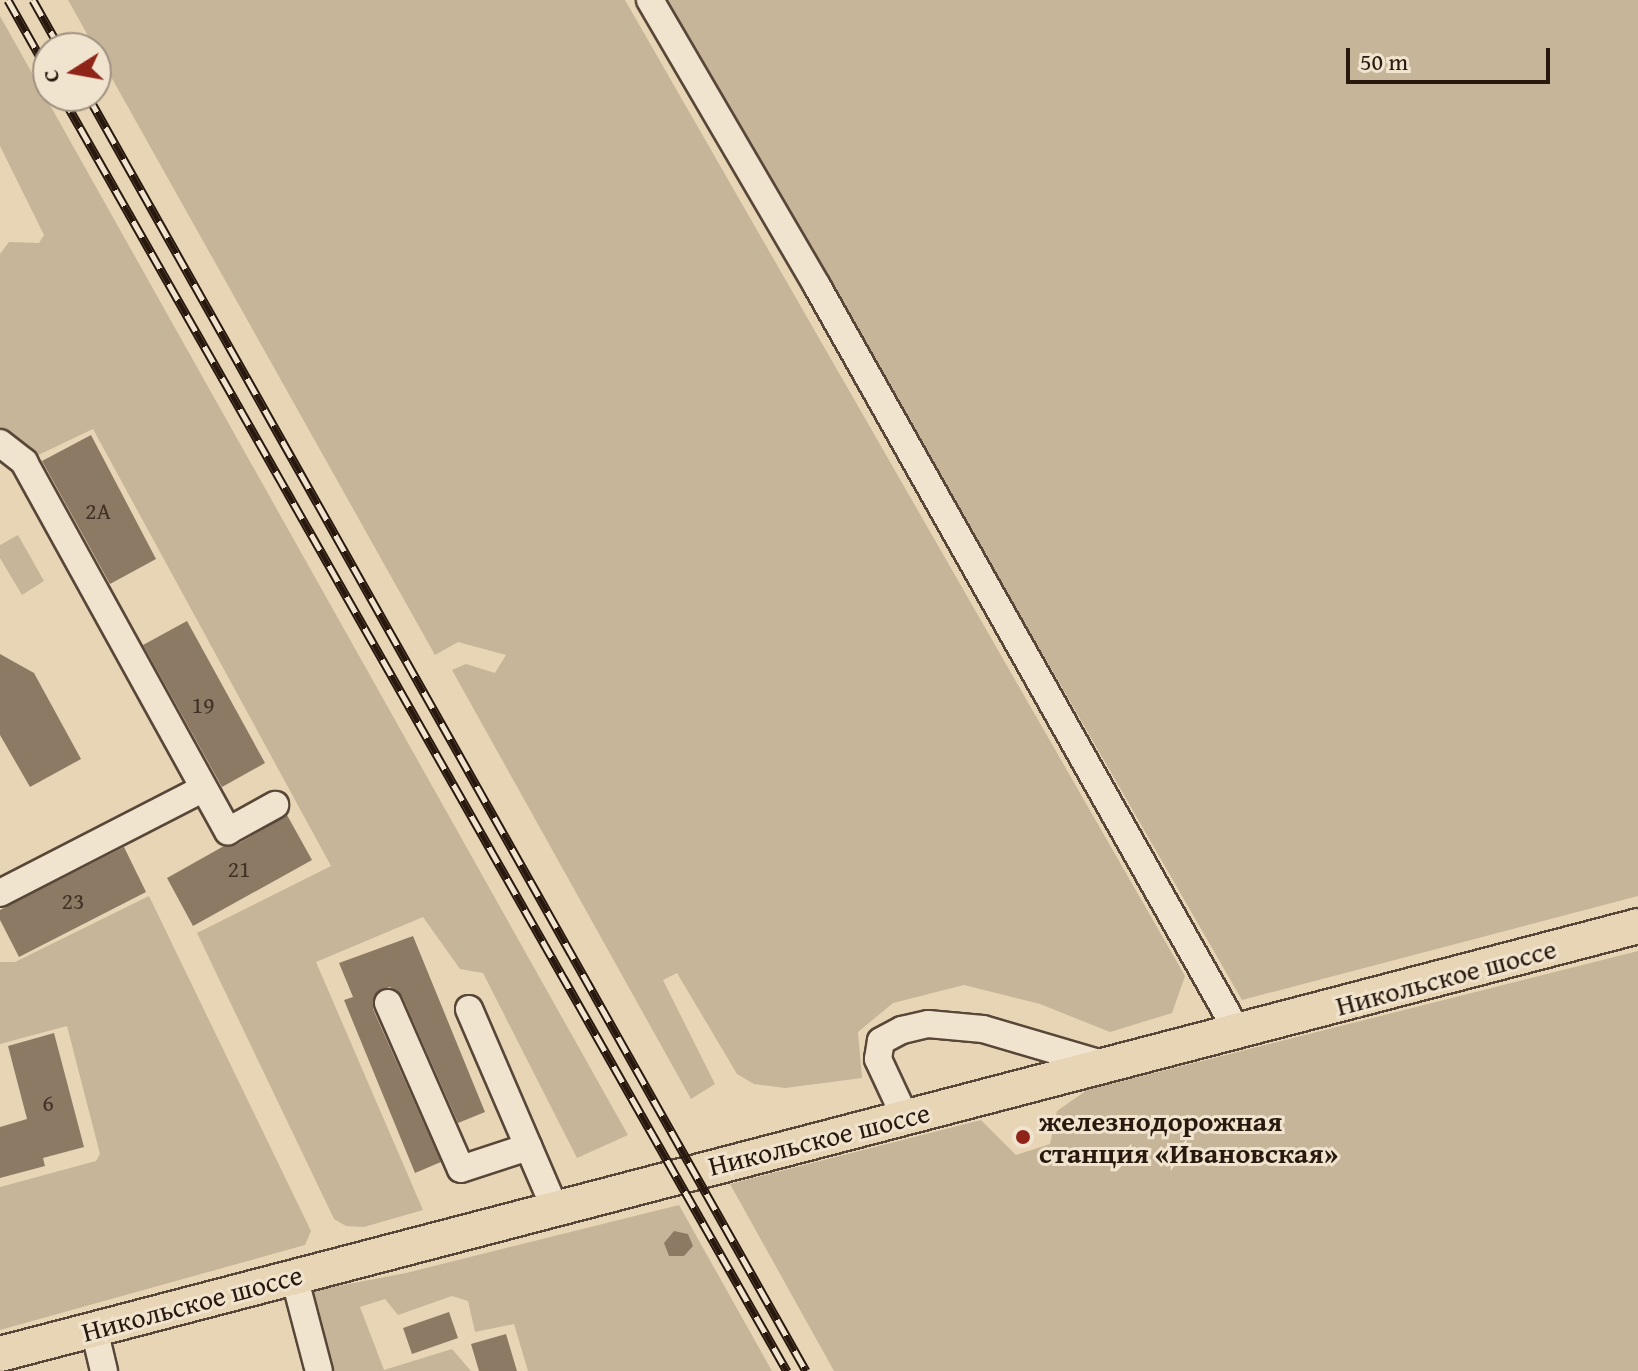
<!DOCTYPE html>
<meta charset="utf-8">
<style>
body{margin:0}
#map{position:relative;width:1638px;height:1371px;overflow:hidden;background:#e8d5b5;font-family:"Gentium Book Plus",serif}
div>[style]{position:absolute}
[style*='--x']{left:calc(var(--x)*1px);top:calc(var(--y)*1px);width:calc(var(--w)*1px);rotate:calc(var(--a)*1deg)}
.green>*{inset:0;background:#c7b599}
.building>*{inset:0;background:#8c7a65}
.roads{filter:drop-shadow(2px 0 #584738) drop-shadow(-2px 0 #584738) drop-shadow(0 2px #584738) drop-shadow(0 -2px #584738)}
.minor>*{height:26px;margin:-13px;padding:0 13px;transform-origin:13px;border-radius:13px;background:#f0e4cf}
.major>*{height:34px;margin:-17px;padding:0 17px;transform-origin:17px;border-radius:17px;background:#e8d5b5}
.rail>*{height:9px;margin-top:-4.5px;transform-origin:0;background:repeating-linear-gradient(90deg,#f0e4cf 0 18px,#28180e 0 36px);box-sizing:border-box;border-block:2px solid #28180e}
.dots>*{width:22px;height:22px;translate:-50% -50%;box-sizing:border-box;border:4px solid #f0e4cf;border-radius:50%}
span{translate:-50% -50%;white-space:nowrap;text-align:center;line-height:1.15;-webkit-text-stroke:6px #f0e4cf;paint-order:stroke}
.number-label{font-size:24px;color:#413024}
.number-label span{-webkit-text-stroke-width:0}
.street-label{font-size:28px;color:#28180e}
.poi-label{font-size:28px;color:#28180e;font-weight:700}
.left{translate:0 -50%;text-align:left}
.north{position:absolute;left:32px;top:32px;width:80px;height:80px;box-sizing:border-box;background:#f0e4cf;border:2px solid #a09282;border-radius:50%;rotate:259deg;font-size:22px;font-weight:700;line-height:32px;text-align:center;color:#28180e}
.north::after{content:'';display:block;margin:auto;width:28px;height:36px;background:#8f2418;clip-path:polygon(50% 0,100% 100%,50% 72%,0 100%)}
.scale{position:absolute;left:1346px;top:48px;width:204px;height:36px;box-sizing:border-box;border:4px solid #28180e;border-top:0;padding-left:10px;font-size:24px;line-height:28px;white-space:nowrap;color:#28180e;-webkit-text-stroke:6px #f0e4cf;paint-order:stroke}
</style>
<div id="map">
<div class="green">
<i style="clip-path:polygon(68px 0,625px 0,1185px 976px,1172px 1013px,1110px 1032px,1040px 1004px,964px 985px,893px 1003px,858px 1032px,862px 1078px,785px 1088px,754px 1084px,737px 1074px,677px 973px,663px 980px,715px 1084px,691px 1099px,452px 670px,466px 664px,495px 673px,506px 655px,458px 642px,435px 655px)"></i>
<i style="clip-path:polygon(666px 0,1638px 0,1638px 896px,1242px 1000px)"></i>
<i style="clip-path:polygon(0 16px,628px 1135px,577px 1158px,483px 973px,460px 969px,423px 917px,316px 962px,423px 1210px,364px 1227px,346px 1226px,334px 1219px,197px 933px,331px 866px,93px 429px,32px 458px,0 433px,0 254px,9px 242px,39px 243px,44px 235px,0 146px)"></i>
<i style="clip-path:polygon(18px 535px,44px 581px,22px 595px,0 558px,0 545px)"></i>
<i style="clip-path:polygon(149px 896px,311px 1231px,305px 1245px,0 1330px,0 1187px,96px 1161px,100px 1154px,67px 1026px,0 1044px,0 962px,15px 962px)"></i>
<i style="clip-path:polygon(1638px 951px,1638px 1371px,834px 1371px,730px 1184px,981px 1120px,1016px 1155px,1050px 1144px,1057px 1111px,1087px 1090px)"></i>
<i style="clip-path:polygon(679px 1205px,772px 1371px,528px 1371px,514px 1324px,475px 1332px,468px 1301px,452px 1296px,398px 1315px,385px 1299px,360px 1307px,384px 1370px,452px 1349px,471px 1371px,333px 1371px,312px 1291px,406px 1273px)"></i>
</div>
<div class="building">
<i style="clip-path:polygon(91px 435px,156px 559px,110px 584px,42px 461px)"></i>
<i style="clip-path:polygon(187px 621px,265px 763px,222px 787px,143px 645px)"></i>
<i style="clip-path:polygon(0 654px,34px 673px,81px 759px,30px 787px,0 735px)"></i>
<i style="clip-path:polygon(287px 815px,312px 860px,193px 926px,167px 878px,224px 846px,236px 845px)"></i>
<i style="clip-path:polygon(124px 847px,146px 892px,19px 957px,0 920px,0 910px)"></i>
<i style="clip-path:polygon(413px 936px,485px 1112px,458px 1123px,402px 996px,390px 987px,376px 993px,373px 1009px,441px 1162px,415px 1173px,344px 1000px,353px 997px,339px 963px)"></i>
<i style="clip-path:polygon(54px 1033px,84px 1147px,43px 1158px,45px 1166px,0 1178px,0 1127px,27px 1119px,8px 1046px)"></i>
<i style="clip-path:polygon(674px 1231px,688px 1234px,693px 1246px,684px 1256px,669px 1256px,664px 1243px)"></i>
<i style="clip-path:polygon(449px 1312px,458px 1338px,412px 1354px,403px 1328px)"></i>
<i style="clip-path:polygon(506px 1334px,517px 1371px,479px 1371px,471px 1344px)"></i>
</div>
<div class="roads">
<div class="minor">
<i style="--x:650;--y:0;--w:331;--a:59.7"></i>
<i style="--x:817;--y:286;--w:853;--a:60.58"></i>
<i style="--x:0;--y:443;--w:31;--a:38"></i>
<i style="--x:24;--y:462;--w:422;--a:61.1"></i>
<i style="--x:228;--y:831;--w:54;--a:-29"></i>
<i style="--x:0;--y:893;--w:227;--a:-27.2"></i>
<i style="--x:388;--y:1003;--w:181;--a:66.3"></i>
<i style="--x:461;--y:1169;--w:71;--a:-18.2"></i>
<i style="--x:469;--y:1009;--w:218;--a:66.7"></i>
<i style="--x:905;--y:1117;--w:64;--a:-115"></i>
<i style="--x:878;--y:1059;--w:18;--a:-81"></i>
<i style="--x:881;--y:1041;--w:24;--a:-28"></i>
<i style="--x:902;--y:1030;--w:27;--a:-13"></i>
<i style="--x:928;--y:1024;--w:55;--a:5.2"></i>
<i style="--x:983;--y:1029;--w:124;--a:16.4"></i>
<i style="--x:294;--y:1276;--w:98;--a:75.3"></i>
<i style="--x:94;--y:1329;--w:43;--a:76.6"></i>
</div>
<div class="major">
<i style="--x:0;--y:1354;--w:1693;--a:-14.64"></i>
</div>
</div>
<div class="rail">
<i style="--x:8;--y:0;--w:81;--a:60.6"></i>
<i style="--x:33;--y:0;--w:55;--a:60.6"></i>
<i style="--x:62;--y:96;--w:1467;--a:60.38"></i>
<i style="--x:88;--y:96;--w:1463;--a:60.61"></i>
</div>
<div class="dots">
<i style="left:1023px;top:1137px;background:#8f2418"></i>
</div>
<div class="number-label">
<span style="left:98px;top:511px">2А</span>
<span style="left:203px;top:705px">19</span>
<span style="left:239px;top:869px">21</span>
<span style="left:73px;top:901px">23</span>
<span style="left:48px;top:1103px">6</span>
</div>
<div class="street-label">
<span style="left:1446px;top:977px;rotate:-15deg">Никольское шоссе</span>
<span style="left:819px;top:1139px;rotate:-14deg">Никольское шоссе</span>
<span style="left:192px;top:1303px;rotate:-15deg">Никольское шоссе</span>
</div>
<div class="poi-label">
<span class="left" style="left:1039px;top:1137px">железнодорожная<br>станция «Ивановская»</span>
</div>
<div class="north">С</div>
<div class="scale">50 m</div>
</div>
